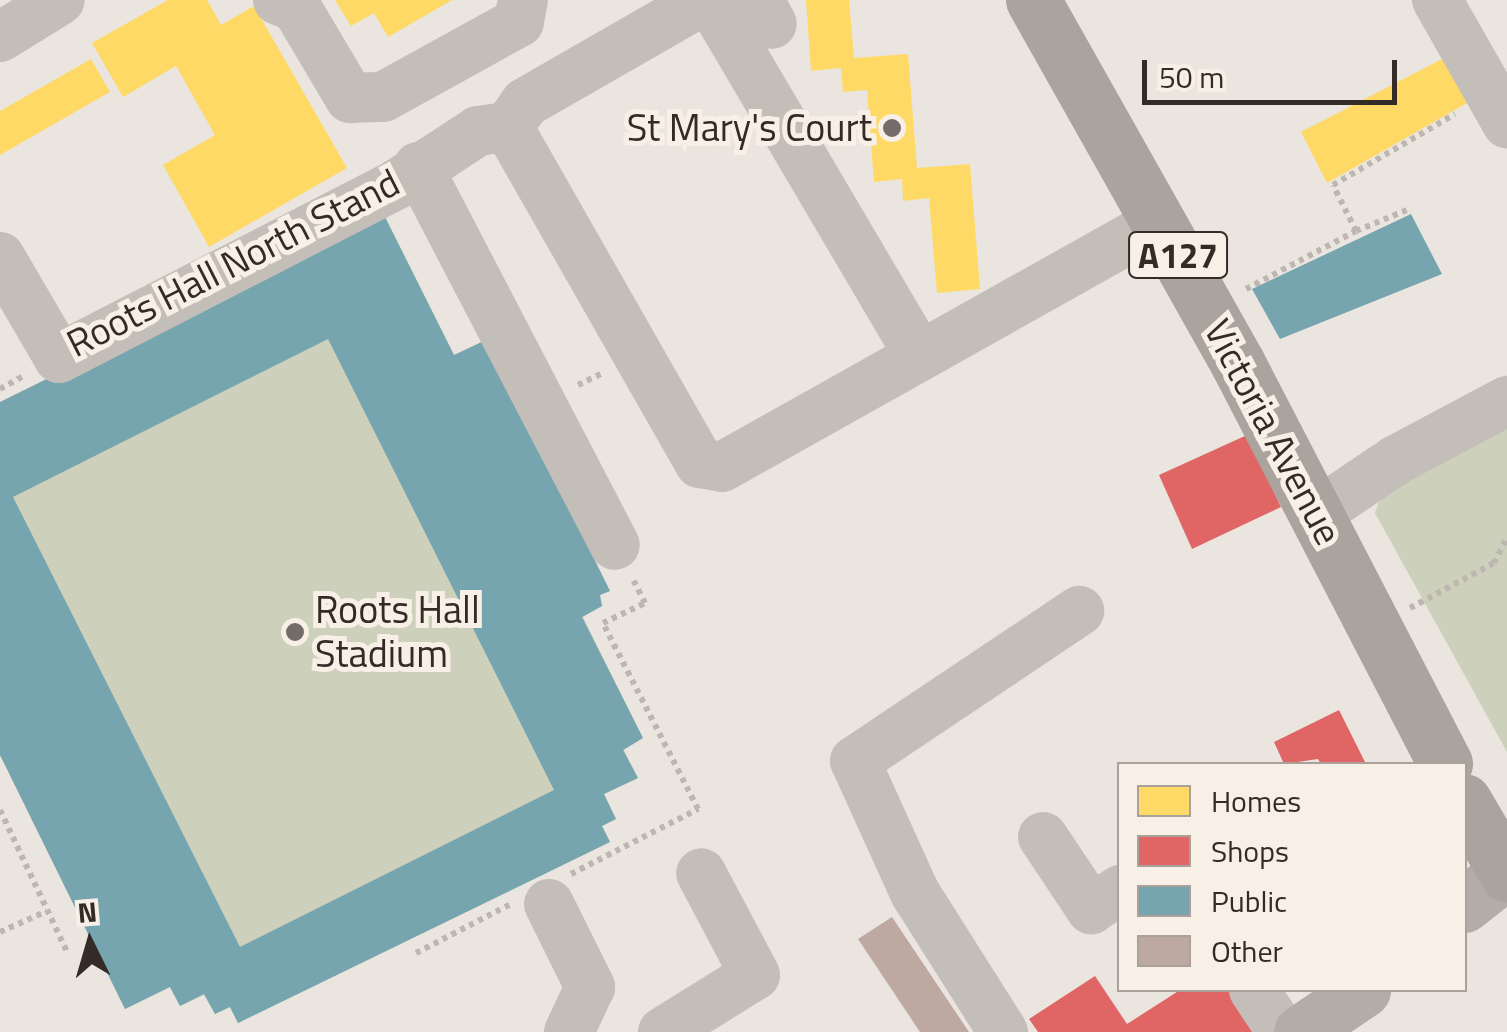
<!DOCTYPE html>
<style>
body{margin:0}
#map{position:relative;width:1507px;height:1032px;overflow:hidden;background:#ebe5e0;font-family:"Titillium Web",sans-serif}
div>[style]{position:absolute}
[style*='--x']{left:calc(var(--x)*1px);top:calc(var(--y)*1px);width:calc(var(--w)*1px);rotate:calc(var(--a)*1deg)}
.green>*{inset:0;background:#cdd0bb}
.homes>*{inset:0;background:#ffd966}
.shops>*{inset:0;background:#e06666}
.public>*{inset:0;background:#76a5af}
.building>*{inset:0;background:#bea9a2}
.path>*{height:6px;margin-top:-3px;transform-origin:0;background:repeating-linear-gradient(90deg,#bdb6b1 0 5px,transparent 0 10px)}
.minor>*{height:50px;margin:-25px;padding:0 25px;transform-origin:25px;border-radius:25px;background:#c4beb9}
.major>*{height:55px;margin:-27.5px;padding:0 27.5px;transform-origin:27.5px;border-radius:27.5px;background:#b3aca8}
.highway>*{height:55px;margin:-27.5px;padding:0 27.5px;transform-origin:27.5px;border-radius:27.5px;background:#aaa49f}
.dots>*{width:28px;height:28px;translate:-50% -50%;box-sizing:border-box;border:5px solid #f8efe7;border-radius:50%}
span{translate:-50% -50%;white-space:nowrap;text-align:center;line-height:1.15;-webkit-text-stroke:10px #f8efe7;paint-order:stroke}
.shield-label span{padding:2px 8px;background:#f8efe7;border:2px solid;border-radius:8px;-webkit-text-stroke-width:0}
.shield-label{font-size:35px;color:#342b27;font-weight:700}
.poi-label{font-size:38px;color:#342b27}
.right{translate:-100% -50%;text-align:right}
.left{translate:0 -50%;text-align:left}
.street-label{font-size:38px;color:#342b27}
.legend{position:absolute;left:1117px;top:762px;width:350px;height:230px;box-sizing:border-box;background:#f8efe7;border:2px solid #aaa19a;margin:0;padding:12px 18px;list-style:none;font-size:30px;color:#342b27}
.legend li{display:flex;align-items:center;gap:20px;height:50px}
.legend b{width:50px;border:2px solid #aaa19a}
.north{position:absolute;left:40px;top:892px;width:100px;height:100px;-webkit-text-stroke:8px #f8efe7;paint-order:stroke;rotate:355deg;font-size:28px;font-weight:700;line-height:40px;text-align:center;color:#342b27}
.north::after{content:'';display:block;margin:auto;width:35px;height:45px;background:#342b27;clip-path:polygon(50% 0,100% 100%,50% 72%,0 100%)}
.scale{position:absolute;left:1142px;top:60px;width:255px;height:45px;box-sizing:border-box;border:5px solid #342b27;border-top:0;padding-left:12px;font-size:30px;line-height:35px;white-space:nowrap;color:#342b27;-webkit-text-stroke:8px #f8efe7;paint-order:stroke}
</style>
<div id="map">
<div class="green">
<i style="clip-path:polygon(383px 213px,454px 355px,486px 340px,610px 591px,600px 595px,602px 606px,583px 617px,643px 738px,624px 750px,638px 778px,604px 794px,616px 819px,602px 826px,610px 842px,238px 1023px,230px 1007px,215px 1014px,204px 995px,180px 1006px,170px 987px,125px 1009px,0 755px,0 402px)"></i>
<i style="clip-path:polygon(1507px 428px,1507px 752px,1375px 513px,1381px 495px)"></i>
</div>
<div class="homes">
<i style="clip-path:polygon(168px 0,207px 0,221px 25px,254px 6px,347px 168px,209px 247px,163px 165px,215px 135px,176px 66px,123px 97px,92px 43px)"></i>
<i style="clip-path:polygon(335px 0,452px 0,388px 37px,374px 13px,351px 26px)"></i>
<i style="clip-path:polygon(806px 0,849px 0,854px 58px,908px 54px,917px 168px,970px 164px,980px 289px,937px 293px,929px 198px,903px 201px,902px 179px,874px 182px,867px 90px,843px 92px,841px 68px,811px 71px)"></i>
<i style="clip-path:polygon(1444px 58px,1467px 103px,1327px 183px,1301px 132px)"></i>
<i style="clip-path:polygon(91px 59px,110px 92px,0 155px,0 111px)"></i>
</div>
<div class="shops">
<i style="clip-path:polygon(1247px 435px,1281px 507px,1192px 549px,1159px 475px)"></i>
<i style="clip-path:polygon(1339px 710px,1366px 764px,1321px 764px,1318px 759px,1284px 764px,1274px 742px)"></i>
<i style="clip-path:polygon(1095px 976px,1127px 1024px,1180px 990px,1248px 990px,1258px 1032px,1038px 1032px,1029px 1019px)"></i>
</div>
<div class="public">
<i style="clip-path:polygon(evenodd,383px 213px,454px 355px,486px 340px,610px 591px,600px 595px,602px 606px,582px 617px,643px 738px,623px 750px,638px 778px,604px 794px,616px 819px,602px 826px,610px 842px,238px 1023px,230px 1007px,215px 1014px,204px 994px,180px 1006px,170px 987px,125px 1009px,0 755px,0 402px,383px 213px,328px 339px,554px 790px,240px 947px,13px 497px,328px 339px)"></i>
<i style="clip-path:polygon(1411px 214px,1442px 274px,1280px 339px,1252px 289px)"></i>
</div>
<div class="building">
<i style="clip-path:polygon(892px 917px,969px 1032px,920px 1032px,858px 939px)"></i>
</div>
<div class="path">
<i style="--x:1356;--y:231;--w:55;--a:-22.4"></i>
<i style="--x:1246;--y:289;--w:124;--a:-27.8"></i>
<i style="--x:1356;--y:231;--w:51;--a:-116.6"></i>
<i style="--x:1333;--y:185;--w:141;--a:-30.2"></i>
<i style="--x:578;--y:385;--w:28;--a:-26"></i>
<i style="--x:0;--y:389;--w:25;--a:-29"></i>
<i style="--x:1410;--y:608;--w:95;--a:-28.2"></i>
<i style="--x:1494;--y:563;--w:28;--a:-63"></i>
<i style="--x:0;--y:810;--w:159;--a:64.7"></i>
<i style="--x:571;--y:874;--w:143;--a:-27.1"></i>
<i style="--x:698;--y:809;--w:209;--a:-117.1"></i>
<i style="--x:603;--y:623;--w:47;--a:-25.5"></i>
<i style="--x:645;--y:603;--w:25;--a:-117"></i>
<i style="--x:0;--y:932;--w:51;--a:-24.1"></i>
<i style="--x:416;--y:953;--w:107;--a:-27.3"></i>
</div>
<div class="minor">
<i style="--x:278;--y:0;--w:19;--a:21"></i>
<i style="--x:296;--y:7;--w:106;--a:59.3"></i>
<i style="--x:350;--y:98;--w:33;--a:-2"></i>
<i style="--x:383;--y:97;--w:155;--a:-28.9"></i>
<i style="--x:519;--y:22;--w:22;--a:-80"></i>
<i style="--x:759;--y:0;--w:27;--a:62"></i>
<i style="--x:1437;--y:0;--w:142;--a:60.4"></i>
<i style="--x:0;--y:37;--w:70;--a:-31.7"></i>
<i style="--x:418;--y:167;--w:426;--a:62.5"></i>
<i style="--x:0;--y:257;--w:117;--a:59.7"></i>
<i style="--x:59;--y:358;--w:380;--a:-27.2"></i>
<i style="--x:397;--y:184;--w:97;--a:-33.2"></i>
<i style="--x:478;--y:131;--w:30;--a:-8"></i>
<i style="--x:919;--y:355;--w:404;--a:-120.5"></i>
<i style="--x:714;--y:7;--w:17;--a:-170"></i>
<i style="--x:697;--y:4;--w:198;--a:150.1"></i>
<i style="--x:525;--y:103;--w:29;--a:125"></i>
<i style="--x:508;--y:127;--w:387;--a:60.3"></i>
<i style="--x:700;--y:463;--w:22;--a:10"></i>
<i style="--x:722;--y:467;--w:501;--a:-29.28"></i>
<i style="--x:1316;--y:514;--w:97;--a:-34"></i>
<i style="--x:1396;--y:460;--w:126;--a:-28"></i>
<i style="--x:1043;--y:837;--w:87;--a:56.3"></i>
<i style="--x:1091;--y:909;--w:35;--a:-33"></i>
<i style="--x:549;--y:904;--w:93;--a:63.7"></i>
<i style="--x:590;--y:987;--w:50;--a:115"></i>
<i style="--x:1254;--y:990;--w:50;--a:56.3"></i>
<i style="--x:663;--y:1032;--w:108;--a:-31.8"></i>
<i style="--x:755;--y:975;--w:115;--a:-117.9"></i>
<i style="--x:1003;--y:1032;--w:165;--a:-122.3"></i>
<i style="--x:915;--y:893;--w:145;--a:-114.4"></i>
<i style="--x:855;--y:761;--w:270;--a:-33.8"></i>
</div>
<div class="major">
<i style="--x:1464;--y:905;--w:55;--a:-38.3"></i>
<i style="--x:1301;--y:1032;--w:75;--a:-34.1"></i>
</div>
<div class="highway">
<i style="--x:1033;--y:0;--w:418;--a:60.6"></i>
<i style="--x:1238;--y:364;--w:450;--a:62.6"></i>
<i style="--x:1464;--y:801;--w:85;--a:59.5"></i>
</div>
<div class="dots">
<i style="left:892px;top:128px;background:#746c68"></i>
<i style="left:295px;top:632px;background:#746c68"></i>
</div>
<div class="shield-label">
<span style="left:1178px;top:255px">A127</span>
</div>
<div class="poi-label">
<span class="right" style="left:872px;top:128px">St Mary's Court</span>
<span class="left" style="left:315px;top:632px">Roots Hall<br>Stadium</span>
</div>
<div class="street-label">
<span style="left:233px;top:263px;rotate:-27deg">Roots Hall North Stand</span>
<span style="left:1273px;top:432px;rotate:62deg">Victoria Avenue</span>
</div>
<ul class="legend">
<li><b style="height:28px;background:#ffd966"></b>Homes</li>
<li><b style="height:28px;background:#e06666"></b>Shops</li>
<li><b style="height:28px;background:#76a5af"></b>Public</li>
<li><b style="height:28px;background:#bea9a2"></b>Other</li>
</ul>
<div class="north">N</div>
<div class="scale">50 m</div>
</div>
